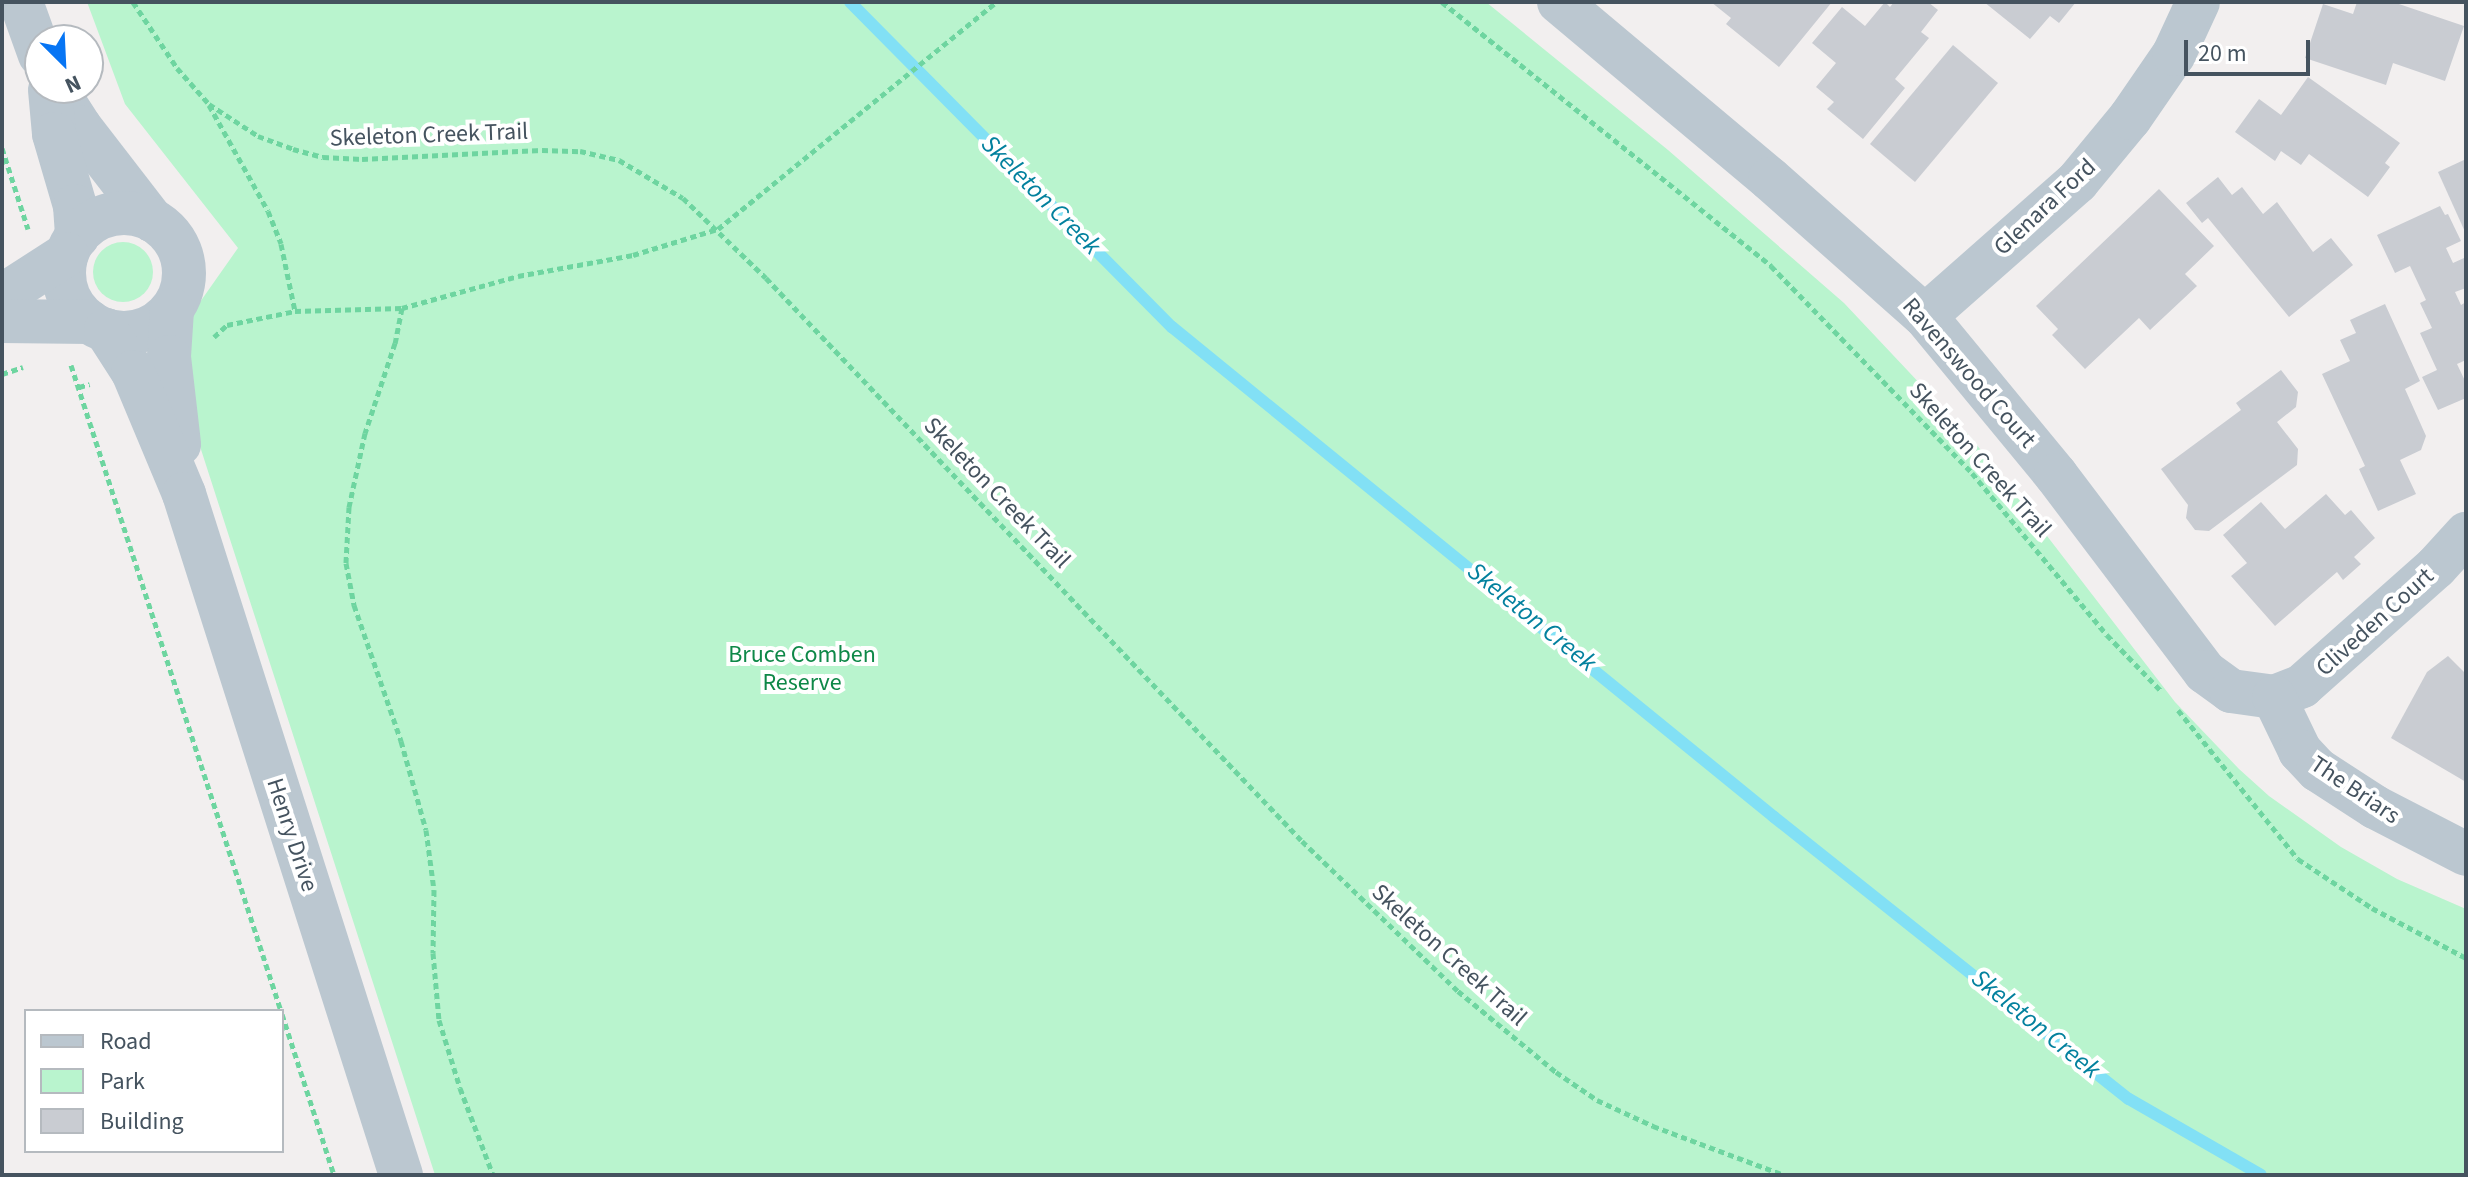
<!DOCTYPE html>
<style>
body{margin:0}
#map{position:relative;width:2468px;height:1177px;overflow:hidden;background:#f2efef;font-family:"Source Sans 3",sans-serif}
div>[style]{position:absolute}
[style*='--x']{left:calc(var(--x)*1px);top:calc(var(--y)*1px);width:calc(var(--w)*1px);rotate:calc(var(--a)*1deg)}
.green>*{inset:0;background:#b9f4ce}
.round{border-radius:50%}
.stream>*{height:12px;margin:-6px;padding:0 6px;transform-origin:6px;border-radius:6px;background:#82e0f5}
.building>*{inset:0;background:#c9ccd2}
.path>*{height:5px;margin-top:-2.5px;transform-origin:0;background:repeating-linear-gradient(90deg,#6ed5a0 0 6px,transparent 0 10px)}
.minor>*{height:44px;margin:-22px;padding:0 22px;transform-origin:22px;border-radius:22px;background:#bbc7d0}
.minor>.ring{margin:-22px;padding:0;box-sizing:content-box;background:none;border:44px solid #bbc7d0;border-radius:50%}
span{translate:-50% -50%;white-space:nowrap;text-align:center;line-height:1.15;-webkit-text-stroke:8px #fff;paint-order:stroke}
.street-label{font-size:24px;color:#45535f}
.park-label{font-size:24px;color:#0e8848}
.water-label{font-size:26px;color:#03819e;font-style:italic}
.frame{position:absolute;inset:0;border:4px solid #45535f;pointer-events:none}
.legend{position:absolute;left:24px;top:1009px;width:260px;height:144px;box-sizing:border-box;background:#fff;border:2px solid #b5babf;margin:0;padding:10px 14px;list-style:none;font-size:24px;color:#45535f}
.legend li{display:flex;align-items:center;gap:16px;height:40px}
.legend b{width:40px;border:2px solid #b5babf}
.north{position:absolute;left:24px;top:24px;width:80px;height:80px;box-sizing:border-box;background:#fff;border:2px solid #b5babf;border-radius:50%;rotate:156deg;font-size:22px;font-weight:700;line-height:32px;text-align:center;color:#45535f}
.north::after{content:'';display:block;margin:auto;width:28px;height:36px;background:#0775f4;clip-path:polygon(50% 0,100% 100%,50% 72%,0 100%)}
.scale{position:absolute;left:2184px;top:40px;width:126px;height:36px;box-sizing:border-box;border:4px solid #45535f;border-top:0;padding-left:10px;font-size:24px;line-height:28px;white-space:nowrap;color:#45535f;-webkit-text-stroke:6px #fff;paint-order:stroke}
</style>
<div id="map">
<div class="green">
<i style="clip-path:polygon(87px 2px,1486px 2px,1668px 150px,1844px 303px,1973px 440px,2175px 702px,2239px 769px,2269px 796px,2341px 847px,2397px 879px,2466px 909px,2466px 1175px,435px 1175px,196px 434px,187px 368px,193px 312px,238px 248px,125px 104px)"></i>
<i class="round" style="left:93px;top:242px;width:60px;height:60px"></i>
</div>
<div class="stream">
<i style="--x:850;--y:2;--w:458;--a:45.3"></i>
<i style="--x:1172;--y:327;--w:776;--a:39.14"></i>
<i style="--x:1774;--y:817;--w:453;--a:38.5"></i>
<i style="--x:2129;--y:1099;--w:152;--a:29.9"></i>
</div>
<div class="building">
<i style="clip-path:polygon(1711px 2px,1832px 2px,1779px 67px,1726px 24px,1731px 18px)"></i>
<i style="clip-path:polygon(1885px 2px,1890px 7px,1894px 2px,1928px 2px,1938px 10px,1921px 32px,1929px 38px,1895px 79px,1905px 88px,1863px 139px,1827px 109px,1834px 102px,1816px 87px,1836px 63px,1812px 43px,1842px 7px,1865px 26px)"></i>
<i style="clip-path:polygon(1984px 2px,2076px 2px,2059px 23px,2050px 16px,2030px 39px)"></i>
<i style="clip-path:polygon(2357px 2px,2393px 2px,2464px 26px,2445px 81px,2393px 63px,2386px 85px,2305px 58px,2323px 4px,2353px 14px)"></i>
<i style="clip-path:polygon(1953px 45px,1998px 83px,1915px 182px,1870px 144px)"></i>
<i style="clip-path:polygon(2308px 77px,2400px 143px,2385px 163px,2390px 167px,2368px 197px,2309px 154px,2301px 165px,2281px 151px,2275px 161px,2235px 132px,2259px 99px,2281px 115px)"></i>
<i style="clip-path:polygon(2466px 159px,2466px 234px,2438px 172px)"></i>
<i style="clip-path:polygon(2218px 177px,2232px 195px,2242px 187px,2263px 214px,2277px 202px,2313px 252px,2331px 238px,2353px 265px,2289px 317px,2208px 218px,2202px 223px,2186px 203px)"></i>
<i style="clip-path:polygon(2159px 189px,2214px 246px,2185px 274px,2197px 286px,2150px 330px,2139px 318px,2085px 369px,2052px 335px,2058px 329px,2036px 306px)"></i>
<i style="clip-path:polygon(2440px 206px,2445px 215px,2448px 214px,2461px 241px,2446px 248px,2453px 263px,2464px 258px,2466px 263px,2466px 288px,2455px 292px,2461px 305px,2466px 302px,2466px 360px,2457px 364px,2466px 383px,2466px 398px,2438px 410px,2422px 377px,2437px 370px,2420px 333px,2432px 328px,2420px 303px,2426px 300px,2410px 266px,2395px 273px,2377px 235px)"></i>
<i style="clip-path:polygon(2385px 304px,2420px 381px,2405px 389px,2426px 436px,2421px 450px,2400px 460px,2416px 494px,2378px 511px,2359px 469px,2365px 466px,2322px 374px,2350px 361px,2340px 340px,2356px 333px,2350px 320px)"></i>
<i style="clip-path:polygon(2281px 370px,2298px 392px,2296px 407px,2277px 422px,2298px 449px,2297px 465px,2209px 531px,2195px 530px,2186px 518px,2188px 505px,2161px 469px,2241px 410px,2236px 403px)"></i>
<i style="clip-path:polygon(2326px 494px,2345px 515px,2351px 510px,2375px 538px,2354px 557px,2361px 564px,2343px 580px,2337px 572px,2275px 626px,2231px 576px,2247px 563px,2223px 535px,2261px 502px,2285px 529px)"></i>
<i style="clip-path:polygon(2448px 656px,2466px 674px,2466px 782px,2391px 738px,2427px 672px)"></i>
</div>
<div class="path">
<i style="--x:133;--y:2;--w:79;--a:56.3"></i>
<i style="--x:177;--y:68;--w:48;--a:48.4"></i>
<i style="--x:209;--y:104;--w:59;--a:33.1"></i>
<i style="--x:258;--y:136;--w:37;--a:20"></i>
<i style="--x:293;--y:149;--w:31;--a:15"></i>
<i style="--x:323;--y:157;--w:39;--a:3"></i>
<i style="--x:362;--y:159;--w:180;--a:-2.9"></i>
<i style="--x:542;--y:150;--w:38;--a:2"></i>
<i style="--x:580;--y:151;--w:40;--a:13"></i>
<i style="--x:619;--y:160;--w:74;--a:30.7"></i>
<i style="--x:683;--y:198;--w:115;--a:43.9"></i>
<i style="--x:766;--y:278;--w:777;--a:46.41"></i>
<i style="--x:1302;--y:841;--w:216;--a:43.9"></i>
<i style="--x:1458;--y:991;--w:127;--a:39.6"></i>
<i style="--x:1556;--y:1072;--w:50;--a:34.3"></i>
<i style="--x:1597;--y:1100;--w:62;--a:24.9"></i>
<i style="--x:1653;--y:1126;--w:140;--a:20.5"></i>
<i style="--x:1442;--y:2;--w:422;--a:38.7"></i>
<i style="--x:1771;--y:266;--w:289;--a:45.8"></i>
<i style="--x:1972;--y:473;--w:211;--a:50.2"></i>
<i style="--x:2107;--y:635;--w:78;--a:46"></i>
<i style="--x:209;--y:105;--w:121;--a:60.9"></i>
<i style="--x:268;--y:211;--w:35;--a:68"></i>
<i style="--x:281;--y:244;--w:68;--a:78.2"></i>
<i style="--x:2;--y:148;--w:85;--a:72.2"></i>
<i style="--x:402;--y:308;--w:36;--a:101"></i>
<i style="--x:395;--y:343;--w:95;--a:108.4"></i>
<i style="--x:365;--y:433;--w:76;--a:102.2"></i>
<i style="--x:349;--y:507;--w:56;--a:93.1"></i>
<i style="--x:346;--y:563;--w:43;--a:79.2"></i>
<i style="--x:354;--y:605;--w:144;--a:70.9"></i>
<i style="--x:401;--y:741;--w:92;--a:74.3"></i>
<i style="--x:426;--y:830;--w:61;--a:82.4"></i>
<i style="--x:434;--y:890;--w:63;--a:90.9"></i>
<i style="--x:433;--y:953;--w:67;--a:84.9"></i>
<i style="--x:439;--y:1020;--w:71;--a:72.8"></i>
<i style="--x:460;--y:1088;--w:93;--a:69.2"></i>
<i style="--x:214;--y:337;--w:18;--a:-43"></i>
<i style="--x:227;--y:325;--w:69;--a:-11.6"></i>
<i style="--x:295;--y:311;--w:107;--a:-1.6"></i>
<i style="--x:402;--y:308;--w:120;--a:-15.4"></i>
<i style="--x:518;--y:276;--w:117;--a:-10.3"></i>
<i style="--x:633;--y:255;--w:89;--a:-17"></i>
<i style="--x:718;--y:229;--w:359;--a:-39.2"></i>
<i style="--x:71;--y:365;--w:679;--a:71.99"></i>
<i style="--x:2;--y:374;--w:22;--a:-18"></i>
<i style="--x:79;--y:387;--w:11;--a:-15"></i>
<i style="--x:2178;--y:710;--w:191;--a:51.2"></i>
<i style="--x:2298;--y:859;--w:89;--a:33.5"></i>
<i style="--x:2372;--y:908;--w:106;--a:28"></i>
<i style="--x:282;--y:1014;--w:169;--a:72.1"></i>
</div>
<div class="minor">
<i style="--x:21;--y:2;--w:56;--a:70.3"></i>
<i style="--x:1559;--y:2;--w:275;--a:40"></i>
<i style="--x:1770;--y:179;--w:207;--a:41.5"></i>
<i style="--x:1925;--y:316;--w:206;--a:50.5"></i>
<i style="--x:2056;--y:475;--w:247;--a:52.9"></i>
<i style="--x:2205;--y:672;--w:32;--a:36"></i>
<i style="--x:2231;--y:691;--w:43;--a:7.9"></i>
<i style="--x:2274;--y:697;--w:30;--a:-21"></i>
<i style="--x:2302;--y:686;--w:179;--a:-41.6"></i>
<i style="--x:2436;--y:567;--w:45;--a:-47.7"></i>
<i style="--x:55;--y:88;--w:46;--a:57.3"></i>
<i style="--x:80;--y:127;--w:118;--a:52.3"></i>
<i style="--x:50;--y:90;--w:44;--a:84.8"></i>
<i style="--x:54;--y:134;--w:75;--a:73.7"></i>
<i style="--x:75;--y:206;--w:31;--a:86"></i>
<i class="ring" style="left:64px;top:213px;width:76px;height:76px"></i>
<i style="--x:2;--y:296;--w:77;--a:-32.9"></i>
<i style="--x:172;--y:310;--w:47;--a:93.7"></i>
<i style="--x:169;--y:357;--w:88;--a:83.4"></i>
<i style="--x:1925;--y:316;--w:203;--a:-41.4"></i>
<i style="--x:2077;--y:182;--w:83;--a:-50.4"></i>
<i style="--x:2130;--y:118;--w:78;--a:-55.5"></i>
<i style="--x:2174;--y:54;--w:57;--a:-65.2"></i>
<i style="--x:2;--y:321;--w:88;--a:0.7"></i>
<i style="--x:106;--y:330;--w:50;--a:57.3"></i>
<i style="--x:133;--y:372;--w:132;--a:67.3"></i>
<i style="--x:184;--y:494;--w:715;--a:72.33"></i>
<i style="--x:2274;--y:697;--w:60;--a:64.3"></i>
<i style="--x:2300;--y:751;--w:26;--a:47"></i>
<i style="--x:2318;--y:770;--w:68;--a:33"></i>
<i style="--x:2375;--y:807;--w:102;--a:27.3"></i>
</div>
<div class="street-label">
<span style="left:429px;top:135px;rotate:-2deg">Skeleton Creek Trail</span>
<span style="left:2045px;top:207px;rotate:-43deg">Glenara Ford</span>
<span style="left:1969px;top:373px;rotate:49deg">Ravenswood Court</span>
<span style="left:1980px;top:460px;rotate:48deg">Skeleton Creek Trail</span>
<span style="left:997px;top:493px;rotate:46deg">Skeleton Creek Trail</span>
<span style="left:2375px;top:622px;rotate:-42deg">Cliveden Court</span>
<span style="left:2355px;top:790px;rotate:34deg">The Briars</span>
<span style="left:292px;top:835px;rotate:72deg">Henry Drive</span>
<span style="left:1449px;top:955px;rotate:42deg">Skeleton Creek Trail</span>
</div>
<div class="park-label">
<span style="left:802px;top:669px">Bruce Comben<br>Reserve</span>
</div>
<div class="water-label">
<span style="left:1041px;top:195px;rotate:45deg">Skeleton Creek</span>
<span style="left:1532px;top:617px;rotate:39deg">Skeleton Creek</span>
<span style="left:2036px;top:1024px;rotate:39deg">Skeleton Creek</span>
</div>
<div class="frame"></div>
<ul class="legend">
<li><b style="height:10px;background:#bbc7d0"></b>Road</li>
<li><b style="height:22px;background:#b9f4ce"></b>Park</li>
<li><b style="height:22px;background:#c9ccd2"></b>Building</li>
</ul>
<div class="north">N</div>
<div class="scale">20 m</div>
</div>
